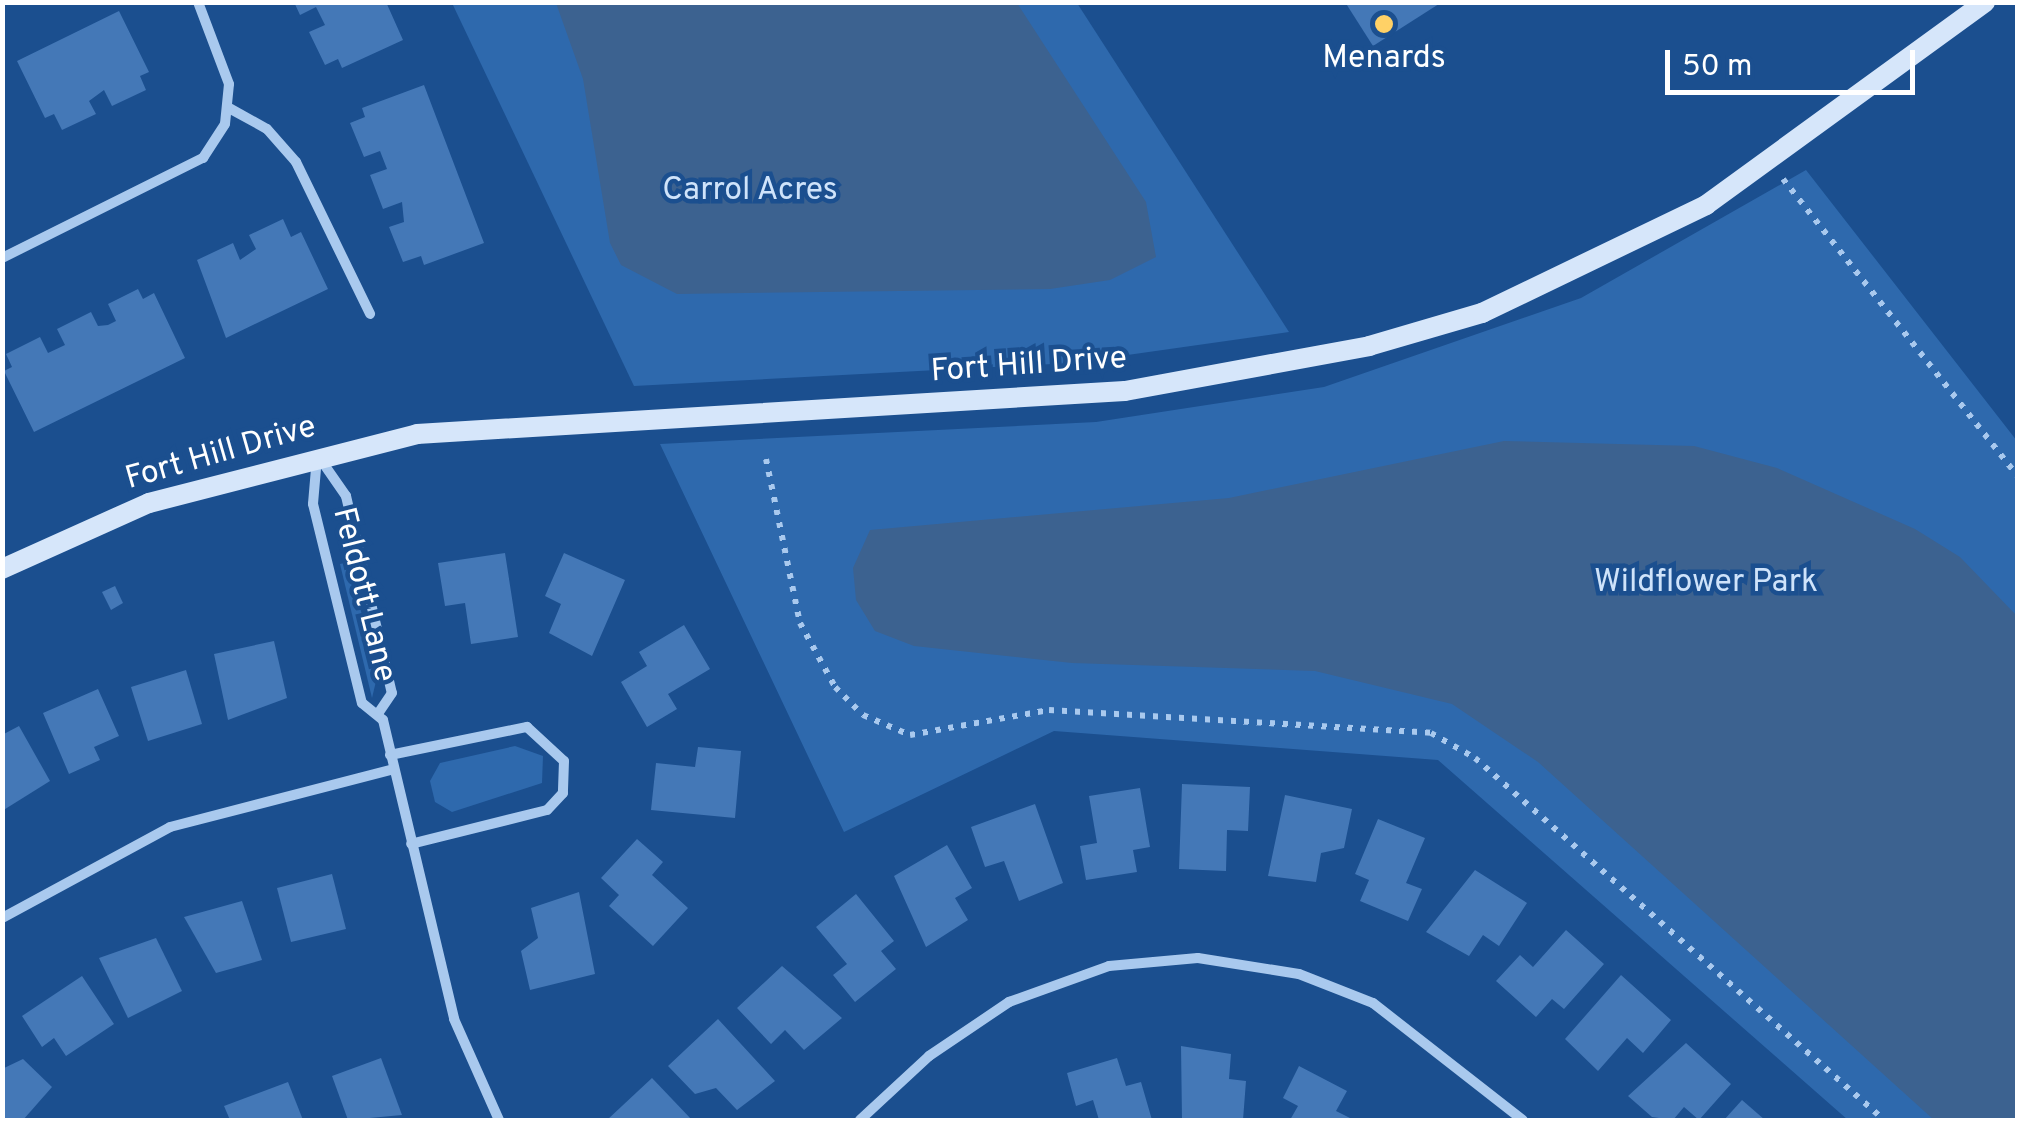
<!DOCTYPE html>
<style>
body{margin:0}
#map{position:relative;width:2020px;height:1123px;overflow:hidden;background:#1b4f8f;font-family:Overpass,sans-serif}
div>[style]{position:absolute}
[style*='--x']{left:calc(var(--x)*1px);top:calc(var(--y)*1px);width:calc(var(--w)*1px);rotate:calc(var(--a)*1deg)}
.green>*{inset:0;background:#2e69ad}
.water>*{inset:0;background:#3c6290}
.building>*{inset:0;background:#4478b7}
.path>*{height:6px;margin-top:-3px;transform-origin:0;background:repeating-linear-gradient(90deg,#a9c9ee 0 5px,transparent 0 13px)}
.street>*{height:10px;margin:-5px;padding:0 5px;transform-origin:5px;border-radius:5px;background:#a9c9ee}
.secondary>*{height:20px;margin:-10px;padding:0 10px;transform-origin:10px;border-radius:10px;background:#d6e6fa}
.dots>*{width:28px;height:28px;translate:-50% -50%;box-sizing:border-box;border:5px solid #1b4f8f;border-radius:50%}
span{translate:-50% -50%;white-space:nowrap;text-align:center;line-height:1.15;-webkit-text-stroke:9px #1b4f8f;paint-order:stroke}
.poi-label{font-size:32px;color:#fff}
.park-label{font-size:32px;color:#cfe3fa}
.street-label{font-size:32px;color:#fff}
.frame{position:absolute;inset:0;border:5px solid #fff;pointer-events:none}
.scale{position:absolute;left:1665px;top:50px;width:250px;height:45px;box-sizing:border-box;border:5px solid #fff;border-top:0;padding-left:12px;font-size:30px;line-height:35px;white-space:nowrap;color:#fff;-webkit-text-stroke:8px #1b4f8f;paint-order:stroke}
</style>
<div id="map">
<div class="green">
<i style="clip-path:polygon(452px 3px,1077px 3px,1289px 332px,1071px 363px,634px 386px)"></i>
<i style="clip-path:polygon(1806px 170px,2017px 441px,2017px 1120px,1848px 1120px,1438px 760px,1054px 731px,844px 832px,660px 444px,1096px 422px,1324px 387px,1581px 298px)"></i>
<i style="clip-path:polygon(349px 562px,377px 677px,372px 698px,340px 564px)"></i>
<i style="clip-path:polygon(515px 746px,543px 756px,542px 783px,452px 812px,435px 802px,430px 781px,440px 763px)"></i>
</div>
<div class="water">
<i style="clip-path:polygon(556px 3px,1017px 3px,1146px 202px,1156px 257px,1110px 280px,1050px 289px,677px 294px,621px 265px,610px 243px,583px 79px)"></i>
<i style="clip-path:polygon(1504px 441px,1694px 446px,1777px 468px,1915px 529px,1960px 557px,2017px 616px,2017px 1120px,1934px 1120px,1538px 762px,1452px 704px,1315px 671px,1072px 663px,914px 646px,875px 631px,856px 600px,853px 568px,870px 530px,1229px 498px)"></i>
</div>
<div class="building">
<i style="clip-path:polygon(294px 2px,386px 2px,403px 40px,342px 68px,338px 59px,325px 65px,309px 32px,325px 25px,316px 7px,300px 15px)"></i>
<i style="clip-path:polygon(1345px 2px,1442px 2px,1373px 46px)"></i>
<i style="clip-path:polygon(119px 11px,149px 72px,140px 76px,146px 90px,112px 106px,104px 90px,89px 101px,96px 114px,62px 130px,54px 114px,45px 118px,17px 61px)"></i>
<i style="clip-path:polygon(424px 85px,484px 243px,424px 265px,421px 256px,403px 262px,389px 227px,404px 222px,402px 202px,383px 209px,370px 175px,387px 169px,380px 151px,364px 157px,350px 123px,365px 117px,362px 108px)"></i>
<i style="clip-path:polygon(283px 219px,291px 237px,301px 232px,328px 289px,226px 338px,197px 260px,233px 243px,240px 260px,256px 249px,249px 235px)"></i>
<i style="clip-path:polygon(138px 289px,143px 299px,154px 293px,185px 358px,34px 432px,4px 371px,12px 367px,6px 354px,40px 337px,48px 353px,65px 345px,57px 329px,91px 312px,98px 326px,108px 325px,116px 321px,108px 304px)"></i>
<i style="clip-path:polygon(505px 553px,518px 637px,471px 644px,465px 603px,445px 606px,438px 563px)"></i>
<i style="clip-path:polygon(564px 553px,625px 580px,592px 656px,549px 633px,561px 604px,545px 596px)"></i>
<i style="clip-path:polygon(115px 586px,123px 603px,111px 610px,102px 592px)"></i>
<i style="clip-path:polygon(684px 625px,710px 669px,668px 694px,677px 709px,647px 727px,621px 682px,647px 666px,639px 652px)"></i>
<i style="clip-path:polygon(274px 641px,287px 698px,228px 720px,214px 654px)"></i>
<i style="clip-path:polygon(186px 670px,202px 724px,148px 741px,131px 687px)"></i>
<i style="clip-path:polygon(98px 689px,119px 736px,94px 747px,100px 760px,69px 774px,43px 713px)"></i>
<i style="clip-path:polygon(19px 726px,50px 781px,2px 811px,2px 735px)"></i>
<i style="clip-path:polygon(698px 747px,741px 751px,735px 818px,651px 810px,656px 763px,695px 767px)"></i>
<i style="clip-path:polygon(1182px 784px,1250px 787px,1248px 831px,1227px 830px,1226px 871px,1179px 869px)"></i>
<i style="clip-path:polygon(1140px 788px,1150px 847px,1133px 850px,1137px 872px,1086px 880px,1080px 846px,1097px 843px,1089px 796px)"></i>
<i style="clip-path:polygon(1285px 795px,1352px 809px,1344px 848px,1321px 853px,1316px 882px,1268px 876px)"></i>
<i style="clip-path:polygon(1035px 804px,1063px 883px,1019px 901px,1004px 861px,985px 867px,971px 827px)"></i>
<i style="clip-path:polygon(1378px 819px,1425px 838px,1406px 883px,1422px 889px,1408px 921px,1360px 901px,1369px 880px,1355px 874px)"></i>
<i style="clip-path:polygon(637px 839px,663px 862px,652px 875px,688px 908px,653px 946px,609px 906px,619px 895px,601px 878px)"></i>
<i style="clip-path:polygon(947px 845px,972px 888px,955px 898px,968px 920px,926px 947px,894px 876px)"></i>
<i style="clip-path:polygon(1475px 870px,1527px 903px,1499px 946px,1483px 935px,1469px 956px,1426px 932px)"></i>
<i style="clip-path:polygon(332px 874px,346px 929px,291px 942px,277px 888px)"></i>
<i style="clip-path:polygon(579px 892px,595px 974px,530px 990px,521px 951px,538px 938px,531px 908px)"></i>
<i style="clip-path:polygon(856px 894px,894px 941px,881px 951px,896px 969px,855px 1002px,833px 975px,847px 964px,816px 927px)"></i>
<i style="clip-path:polygon(242px 901px,262px 960px,216px 973px,184px 917px)"></i>
<i style="clip-path:polygon(1566px 930px,1604px 964px,1564px 1009px,1552px 999px,1536px 1017px,1496px 981px,1520px 955px,1533px 967px)"></i>
<i style="clip-path:polygon(156px 938px,182px 991px,128px 1018px,99px 958px)"></i>
<i style="clip-path:polygon(782px 966px,842px 1018px,804px 1050px,785px 1030px,771px 1044px,737px 1008px)"></i>
<i style="clip-path:polygon(1621px 975px,1671px 1020px,1643px 1053px,1627px 1038px,1598px 1071px,1565px 1039px)"></i>
<i style="clip-path:polygon(82px 976px,114px 1024px,66px 1056px,54px 1038px,42px 1047px,22px 1016px)"></i>
<i style="clip-path:polygon(718px 1019px,775px 1081px,737px 1110px,716px 1088px,695px 1094px,668px 1066px)"></i>
<i style="clip-path:polygon(1686px 1043px,1731px 1084px,1699px 1120px,1684px 1107px,1673px 1120px,1652px 1117px,1628px 1096px)"></i>
<i style="clip-path:polygon(1181px 1046px,1231px 1054px,1229px 1079px,1246px 1081px,1243px 1120px,1182px 1120px)"></i>
<i style="clip-path:polygon(381px 1058px,402px 1115px,348px 1120px,332px 1076px)"></i>
<i style="clip-path:polygon(1117px 1058px,1126px 1086px,1141px 1082px,1152px 1120px,1099px 1120px,1093px 1100px,1076px 1106px,1067px 1073px)"></i>
<i style="clip-path:polygon(23px 1059px,52px 1087px,23px 1120px,5px 1120px,2px 1069px)"></i>
<i style="clip-path:polygon(1299px 1066px,1347px 1091px,1336px 1111px,1354px 1120px,1290px 1120px,1298px 1106px,1283px 1098px)"></i>
<i style="clip-path:polygon(652px 1078px,692px 1120px,607px 1120px)"></i>
<i style="clip-path:polygon(288px 1082px,303px 1120px,230px 1120px,224px 1106px)"></i>
<i style="clip-path:polygon(1742px 1100px,1765px 1120px,1724px 1120px)"></i>
</div>
<div class="path">
<i style="--x:1783;--y:179;--w:380;--a:51.7"></i>
<i style="--x:766;--y:459;--w:167;--a:78.3"></i>
<i style="--x:800;--y:623;--w:73;--a:61.3"></i>
<i style="--x:835;--y:687;--w:40;--a:45"></i>
<i style="--x:863;--y:715;--w:51;--a:23.1"></i>
<i style="--x:910;--y:735;--w:141;--a:-10.2"></i>
<i style="--x:1049;--y:710;--w:383;--a:3.4"></i>
<i style="--x:1431;--y:733;--w:51;--a:29.6"></i>
<i style="--x:1475;--y:758;--w:546;--a:41.51"></i>
</div>
<div class="street">
<i style="--x:229;--y:108;--w:43;--a:28.9"></i>
<i style="--x:267;--y:129;--w:44;--a:48.7"></i>
<i style="--x:296;--y:162;--w:169;--a:64"></i>
<i style="--x:2;--y:258;--w:225;--a:-26.5"></i>
<i style="--x:203;--y:158;--w:40;--a:-57.1"></i>
<i style="--x:225;--y:124;--w:40;--a:-84.3"></i>
<i style="--x:229;--y:84;--w:88;--a:-110.7"></i>
<i style="--x:317;--y:457;--w:47;--a:94.9"></i>
<i style="--x:313;--y:504;--w:205;--a:76.2"></i>
<i style="--x:362;--y:703;--w:27;--a:39"></i>
<i style="--x:383;--y:720;--w:307;--a:76.6"></i>
<i style="--x:454;--y:1019;--w:111;--a:66"></i>
<i style="--x:321;--y:460;--w:44;--a:55.2"></i>
<i style="--x:346;--y:496;--w:202;--a:76.9"></i>
<i style="--x:392;--y:693;--w:23;--a:124"></i>
<i style="--x:390;--y:755;--w:140;--a:-11.6"></i>
<i style="--x:527;--y:727;--w:50;--a:42.6"></i>
<i style="--x:564;--y:761;--w:32;--a:92"></i>
<i style="--x:563;--y:793;--w:23;--a:133"></i>
<i style="--x:547;--y:810;--w:140;--a:166"></i>
<i style="--x:2;--y:918;--w:191;--a:-28.4"></i>
<i style="--x:170;--y:827;--w:231;--a:-14.5"></i>
<i style="--x:860;--y:1120;--w:94;--a:-42.8"></i>
<i style="--x:929;--y:1056;--w:97;--a:-34"></i>
<i style="--x:1009;--y:1002;--w:106;--a:-19.8"></i>
<i style="--x:1109;--y:966;--w:89;--a:-5.1"></i>
<i style="--x:1198;--y:958;--w:102;--a:9"></i>
<i style="--x:1299;--y:974;--w:79;--a:21.4"></i>
<i style="--x:1373;--y:1003;--w:190;--a:38"></i>
</div>
<div class="secondary">
<i style="--x:2;--y:569;--w:161;--a:-24.2"></i>
<i style="--x:149;--y:503;--w:277;--a:-14.4"></i>
<i style="--x:417;--y:434;--w:709;--a:-3.48"></i>
<i style="--x:1125;--y:391;--w:248;--a:-10.4"></i>
<i style="--x:1369;--y:346;--w:118;--a:-16.3"></i>
<i style="--x:1482;--y:313;--w:249;--a:-25.7"></i>
<i style="--x:1706;--y:205;--w:345;--a:-36"></i>
</div>
<div class="dots">
<i style="left:1384px;top:24px;background:#ffd166"></i>
</div>
<div class="poi-label">
<span style="left:1384px;top:59px">Menards</span>
</div>
<div class="park-label">
<span style="left:750px;top:191px">Carrol Acres</span>
<span style="left:1706px;top:583px">Wildflower Park</span>
</div>
<div class="street-label">
<span style="left:1029px;top:366px;rotate:-4deg">Fort Hill Drive</span>
<span style="left:221px;top:454px;rotate:-16deg">Fort Hill Drive</span>
<span style="left:363px;top:595px;rotate:76deg">Feldott Lane</span>
</div>
<div class="frame"></div>
<div class="scale">50 m</div>
</div>
